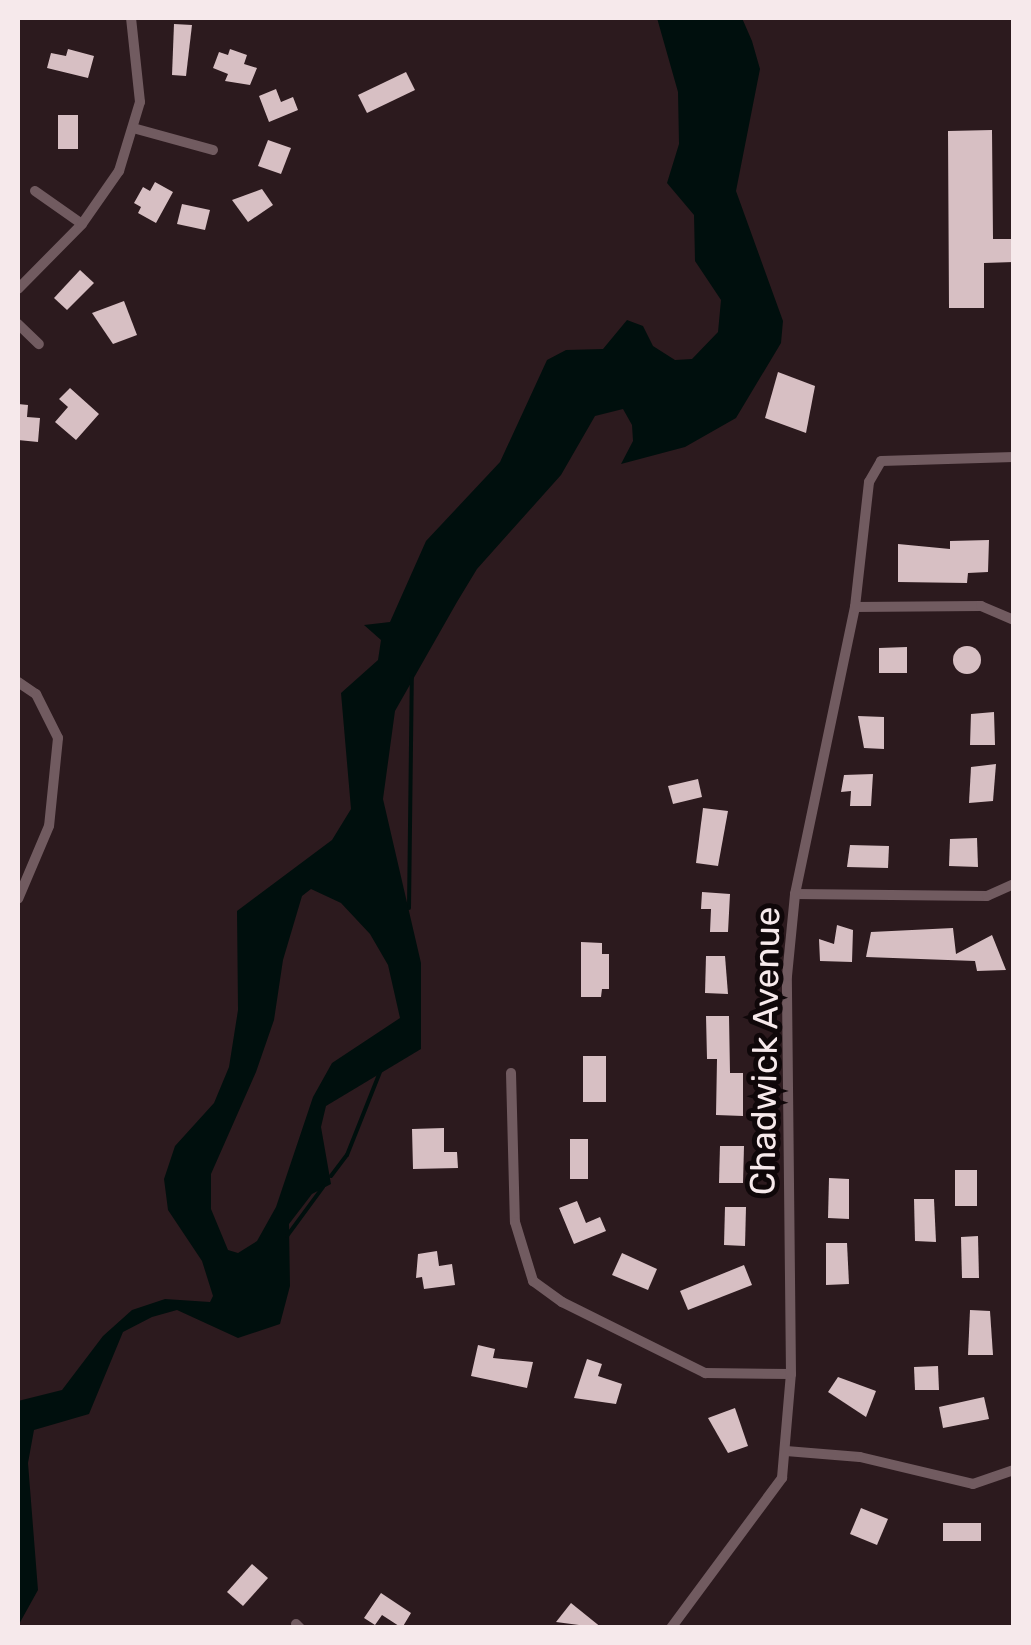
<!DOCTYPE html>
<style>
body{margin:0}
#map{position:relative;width:1031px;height:1645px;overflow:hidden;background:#2c1a1e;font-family:Rubik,sans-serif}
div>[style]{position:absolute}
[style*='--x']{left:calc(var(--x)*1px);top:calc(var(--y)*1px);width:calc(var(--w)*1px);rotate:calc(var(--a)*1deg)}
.water>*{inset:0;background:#000f0d}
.stream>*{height:4px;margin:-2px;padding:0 2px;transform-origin:2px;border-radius:2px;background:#000f0d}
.building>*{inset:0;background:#d7bfc3}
.round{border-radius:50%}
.minor>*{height:10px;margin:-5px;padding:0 5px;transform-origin:5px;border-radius:5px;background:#715b60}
span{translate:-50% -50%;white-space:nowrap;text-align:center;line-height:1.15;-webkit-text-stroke:10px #0f0709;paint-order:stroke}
.street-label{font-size:35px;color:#f6e9eb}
.frame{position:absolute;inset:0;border:20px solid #f6e9eb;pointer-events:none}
</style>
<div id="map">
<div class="water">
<i style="clip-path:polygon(evenodd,657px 18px,742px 18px,752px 41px,760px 69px,736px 191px,783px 321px,781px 343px,736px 418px,685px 447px,621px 464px,633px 441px,632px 425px,623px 409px,595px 416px,561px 475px,477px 569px,457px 602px,395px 711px,383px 799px,421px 963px,421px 1049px,326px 1106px,321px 1127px,331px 1184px,312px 1194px,289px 1224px,290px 1286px,280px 1324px,238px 1338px,177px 1310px,152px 1317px,123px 1332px,89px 1414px,34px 1430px,28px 1463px,38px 1590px,18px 1626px,18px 1401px,62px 1390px,103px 1336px,132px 1310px,165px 1299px,210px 1302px,213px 1296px,202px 1261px,168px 1210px,164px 1179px,175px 1146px,214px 1103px,229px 1067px,238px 1010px,237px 911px,332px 840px,351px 809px,341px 693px,378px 660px,381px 640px,364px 625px,390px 622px,426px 541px,500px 462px,547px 360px,566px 350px,603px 349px,627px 320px,643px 326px,653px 346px,675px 360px,692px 359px,718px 332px,721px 300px,695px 261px,694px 215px,667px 183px,679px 144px,678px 92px,657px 18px,311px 889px,341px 903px,370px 934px,388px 965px,400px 1018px,332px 1063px,313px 1097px,276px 1207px,257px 1241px,238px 1253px,228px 1250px,211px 1209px,211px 1174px,256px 1072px,274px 1020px,283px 960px,302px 896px,311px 889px)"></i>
</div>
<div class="stream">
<i style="--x:409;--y:908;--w:231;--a:-89.3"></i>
<i style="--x:331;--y:1176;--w:26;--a:-53"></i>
<i style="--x:347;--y:1155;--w:89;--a:-68.3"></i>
<i style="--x:287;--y:1236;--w:61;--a:-53.7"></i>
</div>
<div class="building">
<i style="clip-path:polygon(174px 24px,192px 25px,186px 76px,172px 75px)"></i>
<i style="clip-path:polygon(68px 49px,94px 56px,88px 78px,47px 68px,51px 53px,66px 56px)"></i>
<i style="clip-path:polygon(230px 49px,247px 55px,244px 64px,257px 68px,250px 85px,225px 81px,228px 74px,213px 68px,219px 52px,228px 55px)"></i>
<i style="clip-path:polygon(406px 72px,415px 90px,367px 113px,358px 95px)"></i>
<i style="clip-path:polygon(276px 89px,281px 102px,293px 97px,298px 110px,269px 122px,259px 96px)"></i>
<i style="clip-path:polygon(58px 115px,78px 115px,78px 149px,58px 149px)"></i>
<i style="clip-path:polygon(992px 130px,993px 239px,1014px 239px,1014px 262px,984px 263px,984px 308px,949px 308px,948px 131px)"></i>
<i style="clip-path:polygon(268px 140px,291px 148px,281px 174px,258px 166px)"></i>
<i style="clip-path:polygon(155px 182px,173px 192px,156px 223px,138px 213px,141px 207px,134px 203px,143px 187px,150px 191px)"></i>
<i style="clip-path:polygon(262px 189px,273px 205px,248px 222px,232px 200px)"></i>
<i style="clip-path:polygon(182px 204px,210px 210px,205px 230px,177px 224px)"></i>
<i style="clip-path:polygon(80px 270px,94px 283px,67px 310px,54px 298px)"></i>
<i style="clip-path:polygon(124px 301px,137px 335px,113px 344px,92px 313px)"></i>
<i style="clip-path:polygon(778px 372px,815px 386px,806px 433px,765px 418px)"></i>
<i style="clip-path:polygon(70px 388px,99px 414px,76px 440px,55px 422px,68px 407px,59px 399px)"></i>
<i style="clip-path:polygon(18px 404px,28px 405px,27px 417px,40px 418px,38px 442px,18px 440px)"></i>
<i style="clip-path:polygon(989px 540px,988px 572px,968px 573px,967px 583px,898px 582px,898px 544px,950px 549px,950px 541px)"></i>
<i class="round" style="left:953px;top:646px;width:28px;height:28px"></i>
<i style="clip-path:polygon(907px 647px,907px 673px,879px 673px,879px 648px)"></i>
<i style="clip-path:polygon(994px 712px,995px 745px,970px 745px,971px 714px)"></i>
<i style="clip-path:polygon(858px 716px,884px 717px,884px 749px,864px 748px)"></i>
<i style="clip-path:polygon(996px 764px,993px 801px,969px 803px,971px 767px)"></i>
<i style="clip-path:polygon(873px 774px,871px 806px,850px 806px,851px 791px,841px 792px,844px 775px)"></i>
<i style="clip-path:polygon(698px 779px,702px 797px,673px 804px,668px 786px)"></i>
<i style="clip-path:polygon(703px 808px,728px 811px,718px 866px,696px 863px)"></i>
<i style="clip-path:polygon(977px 838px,978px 867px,949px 866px,950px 839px)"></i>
<i style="clip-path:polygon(850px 845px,889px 846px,888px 868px,847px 867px)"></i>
<i style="clip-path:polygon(702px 892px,730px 894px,728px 932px,710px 932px,711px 909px,701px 909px)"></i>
<i style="clip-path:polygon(837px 925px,853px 930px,852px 962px,820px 961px,819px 939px,834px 944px)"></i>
<i style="clip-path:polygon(953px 928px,956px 954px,992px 935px,1006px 970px,977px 971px,975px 961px,866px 957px,871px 932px)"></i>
<i style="clip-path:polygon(581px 942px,602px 943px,602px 954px,609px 954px,609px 989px,602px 989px,601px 997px,581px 997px)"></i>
<i style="clip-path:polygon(706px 956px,725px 956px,728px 994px,705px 993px)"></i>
<i style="clip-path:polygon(706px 1016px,729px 1016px,730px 1073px,743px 1073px,743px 1116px,716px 1115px,717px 1059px,707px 1059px)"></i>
<i style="clip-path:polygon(583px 1056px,606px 1056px,606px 1102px,583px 1102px)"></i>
<i style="clip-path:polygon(444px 1128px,444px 1152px,457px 1152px,458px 1168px,413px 1169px,412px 1129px)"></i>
<i style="clip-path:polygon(570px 1139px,588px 1139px,588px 1179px,570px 1179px)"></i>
<i style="clip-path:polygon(720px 1146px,744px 1146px,743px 1183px,719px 1183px)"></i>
<i style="clip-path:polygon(955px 1170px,977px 1170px,977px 1206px,955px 1206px)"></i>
<i style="clip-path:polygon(829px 1178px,849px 1179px,849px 1219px,828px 1218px)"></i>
<i style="clip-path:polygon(914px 1199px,934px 1199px,936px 1242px,915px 1241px)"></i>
<i style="clip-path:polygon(577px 1201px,586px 1223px,600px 1217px,606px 1231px,574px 1244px,559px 1208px)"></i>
<i style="clip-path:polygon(725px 1207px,746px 1207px,745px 1246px,724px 1245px)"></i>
<i style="clip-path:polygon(978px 1236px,979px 1278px,962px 1278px,961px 1237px)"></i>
<i style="clip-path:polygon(826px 1243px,847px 1243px,849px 1284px,826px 1285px)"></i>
<i style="clip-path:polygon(437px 1251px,439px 1266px,452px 1264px,455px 1285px,424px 1289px,422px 1277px,416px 1278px,418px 1254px)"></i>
<i style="clip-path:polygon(622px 1253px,657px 1269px,648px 1290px,612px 1275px)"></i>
<i style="clip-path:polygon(744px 1265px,752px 1285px,688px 1310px,680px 1291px)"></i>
<i style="clip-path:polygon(970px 1310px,990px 1311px,993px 1355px,968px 1355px)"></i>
<i style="clip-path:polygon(478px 1345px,495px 1349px,493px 1358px,533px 1362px,527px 1388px,471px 1376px)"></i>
<i style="clip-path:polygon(587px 1359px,602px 1364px,598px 1376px,622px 1384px,616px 1404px,574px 1398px)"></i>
<i style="clip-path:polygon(938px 1366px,939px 1390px,915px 1390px,914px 1367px)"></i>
<i style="clip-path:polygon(838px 1377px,876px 1391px,866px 1417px,828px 1392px)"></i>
<i style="clip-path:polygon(984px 1397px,989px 1419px,943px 1428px,939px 1407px)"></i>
<i style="clip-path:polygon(735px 1408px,748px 1446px,728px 1453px,708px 1418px)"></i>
<i style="clip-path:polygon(861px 1508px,888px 1519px,877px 1545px,850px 1534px)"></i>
<i style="clip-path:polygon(943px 1523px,981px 1523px,981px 1541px,943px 1541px)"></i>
<i style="clip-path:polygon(252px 1564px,268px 1578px,243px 1606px,227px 1592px)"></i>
<i style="clip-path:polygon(381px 1593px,411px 1613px,402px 1628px,382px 1615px,375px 1625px,364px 1618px)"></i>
<i style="clip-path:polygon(571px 1603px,602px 1628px,556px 1622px)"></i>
</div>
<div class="minor">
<i style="--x:133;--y:128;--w:83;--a:15.4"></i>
<i style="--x:35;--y:191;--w:57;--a:35.1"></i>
<i style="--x:18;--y:289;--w:91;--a:-45.4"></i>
<i style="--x:82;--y:224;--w:65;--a:-55.1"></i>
<i style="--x:119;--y:171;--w:72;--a:-73.1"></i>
<i style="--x:140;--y:102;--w:84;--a:-96.1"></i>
<i style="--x:18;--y:324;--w:29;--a:44"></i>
<i style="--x:855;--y:607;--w:126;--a:-0.5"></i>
<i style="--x:981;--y:606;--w:36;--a:23"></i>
<i style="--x:18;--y:682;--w:22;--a:34"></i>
<i style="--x:36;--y:694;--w:49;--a:63.4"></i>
<i style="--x:58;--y:738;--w:88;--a:95.8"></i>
<i style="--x:49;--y:826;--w:79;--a:113"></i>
<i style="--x:795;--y:894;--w:192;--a:0.6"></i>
<i style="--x:987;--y:896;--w:30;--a:-24"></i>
<i style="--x:511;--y:1073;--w:149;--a:88.5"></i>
<i style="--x:515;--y:1222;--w:62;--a:73"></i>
<i style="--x:533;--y:1281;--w:36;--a:36"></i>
<i style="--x:562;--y:1302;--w:160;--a:26.4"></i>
<i style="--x:705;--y:1373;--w:86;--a:0.7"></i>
<i style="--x:786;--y:1451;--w:74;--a:4.6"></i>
<i style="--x:860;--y:1457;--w:116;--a:13.4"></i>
<i style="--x:973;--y:1484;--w:43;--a:-18.9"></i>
<i style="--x:296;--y:1624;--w:6;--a:45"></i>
<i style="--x:671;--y:1628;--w:187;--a:-53.5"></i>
<i style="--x:782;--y:1478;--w:104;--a:-85.1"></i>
<i style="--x:791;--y:1374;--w:398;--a:-90.6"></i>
<i style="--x:787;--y:976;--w:82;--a:-84.4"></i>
<i style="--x:795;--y:894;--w:293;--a:-78.2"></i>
<i style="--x:855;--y:607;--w:126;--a:-83.6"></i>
<i style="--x:869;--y:482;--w:24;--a:-60"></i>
<i style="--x:881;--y:461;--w:133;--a:-1.7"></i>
</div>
<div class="street-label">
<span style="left:765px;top:1051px;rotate:-89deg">Chadwick Avenue</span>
</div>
<div class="frame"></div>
</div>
